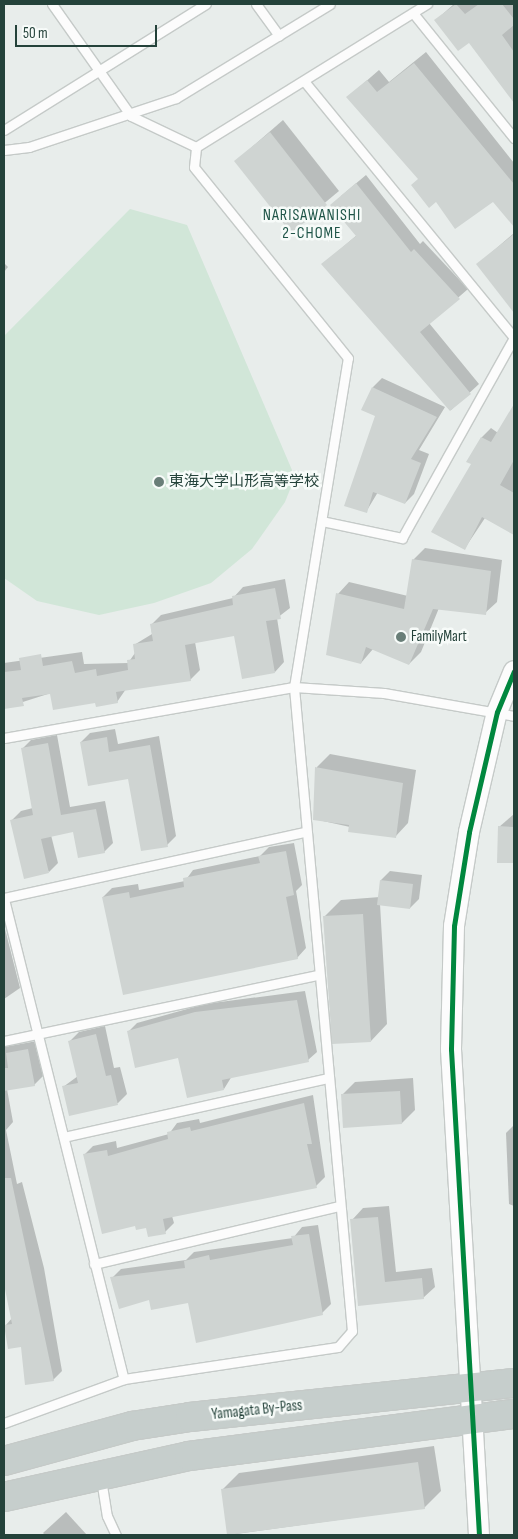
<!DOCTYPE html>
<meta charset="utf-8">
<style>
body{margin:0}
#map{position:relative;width:518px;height:1539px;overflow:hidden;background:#e8edeb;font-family:"Sofia Sans Condensed","Noto Sans JP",sans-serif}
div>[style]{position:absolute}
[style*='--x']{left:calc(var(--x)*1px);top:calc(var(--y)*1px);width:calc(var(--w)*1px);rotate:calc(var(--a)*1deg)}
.green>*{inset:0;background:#d1e6d8}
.shadow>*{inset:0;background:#0003}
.building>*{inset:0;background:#cfd4d2}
.roads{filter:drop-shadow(1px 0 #c5cac8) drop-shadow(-1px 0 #c5cac8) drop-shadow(0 1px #c5cac8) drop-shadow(0 -1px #c5cac8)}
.service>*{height:9px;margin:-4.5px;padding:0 4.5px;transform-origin:4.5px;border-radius:4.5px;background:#fcfcfc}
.tertiary>*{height:20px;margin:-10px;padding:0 10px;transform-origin:10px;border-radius:10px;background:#fcfcfc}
.trunk>*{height:28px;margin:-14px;padding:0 14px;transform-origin:14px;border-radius:14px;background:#c6cecc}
.cycleway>*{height:5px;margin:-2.5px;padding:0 2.5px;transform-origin:2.5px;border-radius:2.5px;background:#00873e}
.dots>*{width:14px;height:14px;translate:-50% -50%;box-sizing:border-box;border:2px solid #f7fbf9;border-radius:50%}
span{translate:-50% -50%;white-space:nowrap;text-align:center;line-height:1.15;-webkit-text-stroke:5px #f7fbf9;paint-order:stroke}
.poi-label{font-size:15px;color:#24423a}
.left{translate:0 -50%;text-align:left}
.street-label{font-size:15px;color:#24423a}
.neighbourhood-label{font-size:16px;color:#1f5548;letter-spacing:1px}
.frame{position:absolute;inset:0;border:5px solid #24423a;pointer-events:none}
.scale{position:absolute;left:15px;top:25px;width:142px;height:22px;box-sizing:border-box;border:2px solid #24423a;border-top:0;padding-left:6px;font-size:15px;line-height:18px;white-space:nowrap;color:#24423a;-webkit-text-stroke:4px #f7fbf9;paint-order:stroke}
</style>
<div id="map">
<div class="green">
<i style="clip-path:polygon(130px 209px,187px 225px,295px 477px,285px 502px,252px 549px,211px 583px,154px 603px,99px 615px,37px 601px,4px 578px,4px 336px)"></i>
</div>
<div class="shadow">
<i style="clip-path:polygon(454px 4px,514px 4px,514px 86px,470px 41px,436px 20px)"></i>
<i style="clip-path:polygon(426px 52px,514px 163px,514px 225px,493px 200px,419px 178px,348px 97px,379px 70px,389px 82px)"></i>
<i style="clip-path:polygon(283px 120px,339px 191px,291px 231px,236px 161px)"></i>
<i style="clip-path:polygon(366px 175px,420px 244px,423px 241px,468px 289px,429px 323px,479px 384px,451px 410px,323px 264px,357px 235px,341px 196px)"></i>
<i style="clip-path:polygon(514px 233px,514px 296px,507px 301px,478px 264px)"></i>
<i style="clip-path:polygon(4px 263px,8px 267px,4px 272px)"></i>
<i style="clip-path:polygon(382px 378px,445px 407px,419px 450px,429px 454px,414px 494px,405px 503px,378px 492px,366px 512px,377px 415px,373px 387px)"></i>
<i style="clip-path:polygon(514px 407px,514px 534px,485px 518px,465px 548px,473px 464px,468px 461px,482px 437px,491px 428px,498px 433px)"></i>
<i style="clip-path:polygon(425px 548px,502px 560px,497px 602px,485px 613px,439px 608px,421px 652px,409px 664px,373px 649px,361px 663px,338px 594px,349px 582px,408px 596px,413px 560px)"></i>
<i style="clip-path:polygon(285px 579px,290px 608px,277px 618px,284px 662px,275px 672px,235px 635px,195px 642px,200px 670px,190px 680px,126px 689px,117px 702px,51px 693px,4px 708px,4px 663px,82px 652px,84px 664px,128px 663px,135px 653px,134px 645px,152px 634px,151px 625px,161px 615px,233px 598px,243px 587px)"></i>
<i style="clip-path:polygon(115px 729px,118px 744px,159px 736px,176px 836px,167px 845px,129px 778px,81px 742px,90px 733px)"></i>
<i style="clip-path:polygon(57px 735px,70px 807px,105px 801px,113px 843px,104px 852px,74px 831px,51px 835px,58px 863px,49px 872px,12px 820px,21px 811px,33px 808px,22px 749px,31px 740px)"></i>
<i style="clip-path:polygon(330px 754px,416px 770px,408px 823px,395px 837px,314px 819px,317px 767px)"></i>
<i style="clip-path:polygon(514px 814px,514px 862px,499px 861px,499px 827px)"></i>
<i style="clip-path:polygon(294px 843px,302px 885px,296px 891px,306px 948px,297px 958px,103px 897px,112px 888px,138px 884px,139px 890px,185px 881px,193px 870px,260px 856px,269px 847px)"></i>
<i style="clip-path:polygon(390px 871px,422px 875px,419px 899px,410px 908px,380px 904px,387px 1024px,371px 1041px,324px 917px,341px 900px,380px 897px,381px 880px)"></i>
<i style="clip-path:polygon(4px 925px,20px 988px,4px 999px)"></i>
<i style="clip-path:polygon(305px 991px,317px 1052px,308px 1060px,232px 1076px,224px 1089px,179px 1057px,128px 1032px,137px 1023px,205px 1004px)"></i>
<i style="clip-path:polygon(105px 1026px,114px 1068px,120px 1067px,127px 1094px,118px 1103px,70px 1115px,63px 1087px,78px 1076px,70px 1041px,79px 1032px)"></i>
<i style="clip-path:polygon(37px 1041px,43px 1076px,34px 1085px,7px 1089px,13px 1122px,6px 1130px,17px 1184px,22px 1182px,44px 1268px,62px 1371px,53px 1380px,6px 1325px,12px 1318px,4px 1265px,4px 1047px)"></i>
<i style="clip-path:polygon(413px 1078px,415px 1110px,402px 1123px,342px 1095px,355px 1082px)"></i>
<i style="clip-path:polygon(313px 1095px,325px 1177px,316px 1186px,172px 1216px,174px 1223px,165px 1232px,136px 1224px,84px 1155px,93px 1146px,116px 1141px,117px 1148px,169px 1134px,177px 1123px,199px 1119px,200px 1123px)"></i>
<i style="clip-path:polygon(514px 1125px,514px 1206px,509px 1204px,506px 1133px)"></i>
<i style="clip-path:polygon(389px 1206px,396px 1272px,432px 1268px,435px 1287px,423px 1298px,359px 1305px,352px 1220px,363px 1208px)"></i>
<i style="clip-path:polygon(318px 1225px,331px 1304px,322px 1313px,150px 1299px,112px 1278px,121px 1269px,186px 1260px,194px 1252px,293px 1238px,302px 1227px)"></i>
<i style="clip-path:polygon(434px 1446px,441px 1491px,424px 1508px,229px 1535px,222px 1490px,239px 1473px)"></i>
<i style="clip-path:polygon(66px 1512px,87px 1535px,45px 1535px,43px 1533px)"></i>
</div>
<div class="building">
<i style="clip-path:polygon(456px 4px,465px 14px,479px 4px,502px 4px,514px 19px,514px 25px,502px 35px,514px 52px,514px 103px,469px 43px,458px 51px,434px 20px)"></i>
<i style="clip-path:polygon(414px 63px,514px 184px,514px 227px,493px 202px,455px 229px,436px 202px,429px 208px,411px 185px,418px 179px,346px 97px,367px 80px,377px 92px)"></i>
<i style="clip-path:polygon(270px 132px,327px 205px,291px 233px,234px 161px)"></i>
<i style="clip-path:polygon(356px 183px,411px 252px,414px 249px,460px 299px,420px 332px,471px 394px,450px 411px,321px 264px,356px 236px,330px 205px)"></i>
<i style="clip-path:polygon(514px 234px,514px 313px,476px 264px)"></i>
<i style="clip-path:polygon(372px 387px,437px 417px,411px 459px,421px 463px,405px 504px,373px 492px,367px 513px,344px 506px,375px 416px,361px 410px)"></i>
<i style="clip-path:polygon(514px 404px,514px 460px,500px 485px,514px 493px,514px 535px,482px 517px,465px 550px,431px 532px,471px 464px,466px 462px,481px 437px,491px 442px)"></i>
<i style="clip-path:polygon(412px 559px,491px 571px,486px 615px,433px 609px,409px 665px,366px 647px,361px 664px,326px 655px,336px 593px,404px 609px)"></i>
<i style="clip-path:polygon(275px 588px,281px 619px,266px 621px,275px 673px,242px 679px,234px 636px,185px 645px,191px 681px,116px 692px,118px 703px,96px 707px,95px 703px,53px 710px,50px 694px,22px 698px,24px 706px,4px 709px,4px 672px,21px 670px,19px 658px,41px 654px,43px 666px,72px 661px,75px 673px,96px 669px,97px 676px,128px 670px,127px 660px,135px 659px,133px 644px,153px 641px,150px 624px,233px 605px,232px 596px)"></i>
<i style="clip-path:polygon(107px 737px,109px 752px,150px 745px,168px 847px,141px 851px,128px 779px,88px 786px,80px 742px)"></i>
<i style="clip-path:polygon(48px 743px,61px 815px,96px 809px,105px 853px,78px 858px,73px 832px,41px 839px,49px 873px,24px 879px,10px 820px,33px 815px,21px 748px)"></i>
<i style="clip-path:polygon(315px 767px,403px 783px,396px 838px,348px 832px,349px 825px,313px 820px)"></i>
<i style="clip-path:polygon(498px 826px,514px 827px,514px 863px,497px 863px)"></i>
<i style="clip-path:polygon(286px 851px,294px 895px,286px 897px,298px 959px,123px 995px,102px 897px,129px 892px,130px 898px,184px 887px,183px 878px,260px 863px,258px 856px)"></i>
<i style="clip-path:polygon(380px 880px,413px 884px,410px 909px,377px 905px)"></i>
<i style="clip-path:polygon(363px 914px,371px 1042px,332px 1044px,323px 916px)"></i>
<i style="clip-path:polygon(297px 1000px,309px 1062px,222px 1080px,224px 1090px,187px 1098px,178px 1058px,135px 1068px,127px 1031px,195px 1012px)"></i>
<i style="clip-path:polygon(96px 1034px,106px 1076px,111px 1075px,118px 1105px,69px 1116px,62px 1086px,78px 1083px,68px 1041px)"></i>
<i style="clip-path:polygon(28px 1049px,35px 1086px,4px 1091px,4px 1068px,8px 1068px,6px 1053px)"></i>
<i style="clip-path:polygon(400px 1091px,402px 1124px,343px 1128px,341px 1094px)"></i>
<i style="clip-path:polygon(304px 1103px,312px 1144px,307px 1144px,317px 1188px,163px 1219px,166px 1234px,148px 1237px,146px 1228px,136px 1230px,135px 1226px,102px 1234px,83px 1154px,107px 1150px,108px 1156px,168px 1139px,167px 1132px,190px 1127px,191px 1131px)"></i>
<i style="clip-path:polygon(4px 1178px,11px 1178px,54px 1381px,25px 1385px,21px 1347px,8px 1349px,4px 1325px,12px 1324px,4px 1284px)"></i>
<i style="clip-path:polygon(378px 1217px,385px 1282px,422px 1278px,424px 1299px,358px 1306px,350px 1219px)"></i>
<i style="clip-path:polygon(309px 1234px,323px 1315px,196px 1343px,188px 1303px,151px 1310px,149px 1300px,119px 1309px,110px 1277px,185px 1268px,184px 1261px,209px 1255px,210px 1260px,293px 1245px,291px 1236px)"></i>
<i style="clip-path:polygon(418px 1462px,425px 1509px,227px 1535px,221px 1489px)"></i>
</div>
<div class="roads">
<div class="service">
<i style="--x:52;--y:4;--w:137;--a:54.8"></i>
<i style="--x:131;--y:116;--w:72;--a:25.5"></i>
<i style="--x:256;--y:4;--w:39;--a:54"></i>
<i style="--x:413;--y:13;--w:161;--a:51.1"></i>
<i style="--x:304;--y:81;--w:332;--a:50.7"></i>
<i style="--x:4;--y:130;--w:238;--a:-32"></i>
<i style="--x:4;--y:150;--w:25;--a:-7"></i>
<i style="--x:29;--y:147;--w:155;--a:-18.4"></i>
<i style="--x:176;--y:98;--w:180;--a:-31.4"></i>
<i style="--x:322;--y:521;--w:82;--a:12"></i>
<i style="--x:402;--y:538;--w:229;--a:-60.8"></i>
<i style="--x:4;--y:738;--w:294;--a:-10"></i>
<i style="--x:294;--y:687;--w:90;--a:3.8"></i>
<i style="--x:384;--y:693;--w:132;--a:10"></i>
<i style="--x:4;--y:898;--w:308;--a:-12.4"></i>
<i style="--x:4;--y:899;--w:495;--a:76"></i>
<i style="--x:4;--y:1041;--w:321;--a:-11.9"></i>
<i style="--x:64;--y:1137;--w:271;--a:-12.6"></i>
<i style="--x:94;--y:1264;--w:252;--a:-13.3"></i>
<i style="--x:4;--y:1423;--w:128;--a:-20.1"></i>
<i style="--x:124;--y:1379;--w:216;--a:-8.5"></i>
<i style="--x:338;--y:1347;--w:21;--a:-49"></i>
<i style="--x:352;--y:1331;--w:647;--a:-95.15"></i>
<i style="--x:294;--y:687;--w:333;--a:-80.7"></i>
<i style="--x:348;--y:358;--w:245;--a:-128.9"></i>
<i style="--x:194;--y:167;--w:20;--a:-84"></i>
<i style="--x:196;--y:147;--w:272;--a:-31.8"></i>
<i style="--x:101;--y:1479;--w:37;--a:81"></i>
<i style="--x:107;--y:1516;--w:21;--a:65"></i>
</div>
<div class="tertiary">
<i style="--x:479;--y:1535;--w:487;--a:-93.3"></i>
<i style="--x:451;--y:1049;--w:123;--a:-88.6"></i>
<i style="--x:454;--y:926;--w:95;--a:-80.9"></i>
<i style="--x:469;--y:832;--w:123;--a:-76.9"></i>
<i style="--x:497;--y:712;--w:44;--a:-67.5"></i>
</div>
<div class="trunk">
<i style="--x:4;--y:1461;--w:133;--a:-15.3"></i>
<i style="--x:132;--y:1426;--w:59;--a:-8.8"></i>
<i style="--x:190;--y:1417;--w:326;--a:-6"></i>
<i style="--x:4;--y:1497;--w:189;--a:-12.5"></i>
<i style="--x:189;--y:1456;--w:328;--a:-7.4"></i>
</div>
</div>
<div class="cycleway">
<i style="--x:479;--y:1535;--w:487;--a:-93.3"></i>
<i style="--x:451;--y:1049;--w:123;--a:-88.6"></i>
<i style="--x:454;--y:926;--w:95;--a:-80.9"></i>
<i style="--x:469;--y:832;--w:123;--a:-76.9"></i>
<i style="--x:497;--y:712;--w:44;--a:-67.5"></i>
</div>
<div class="dots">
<i style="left:159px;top:482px;background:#697e78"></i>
<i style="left:401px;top:637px;background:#697e78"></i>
</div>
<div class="poi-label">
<span class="left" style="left:169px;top:482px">東海大学山形高等学校</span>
<span class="left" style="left:411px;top:637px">FamilyMart</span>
</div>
<div class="street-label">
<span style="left:257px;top:1410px;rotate:-6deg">Yamagata By-Pass</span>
</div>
<div class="neighbourhood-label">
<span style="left:312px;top:225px">NARISAWANISHI<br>2-CHOME</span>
</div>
<div class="frame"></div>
<div class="scale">50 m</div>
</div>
